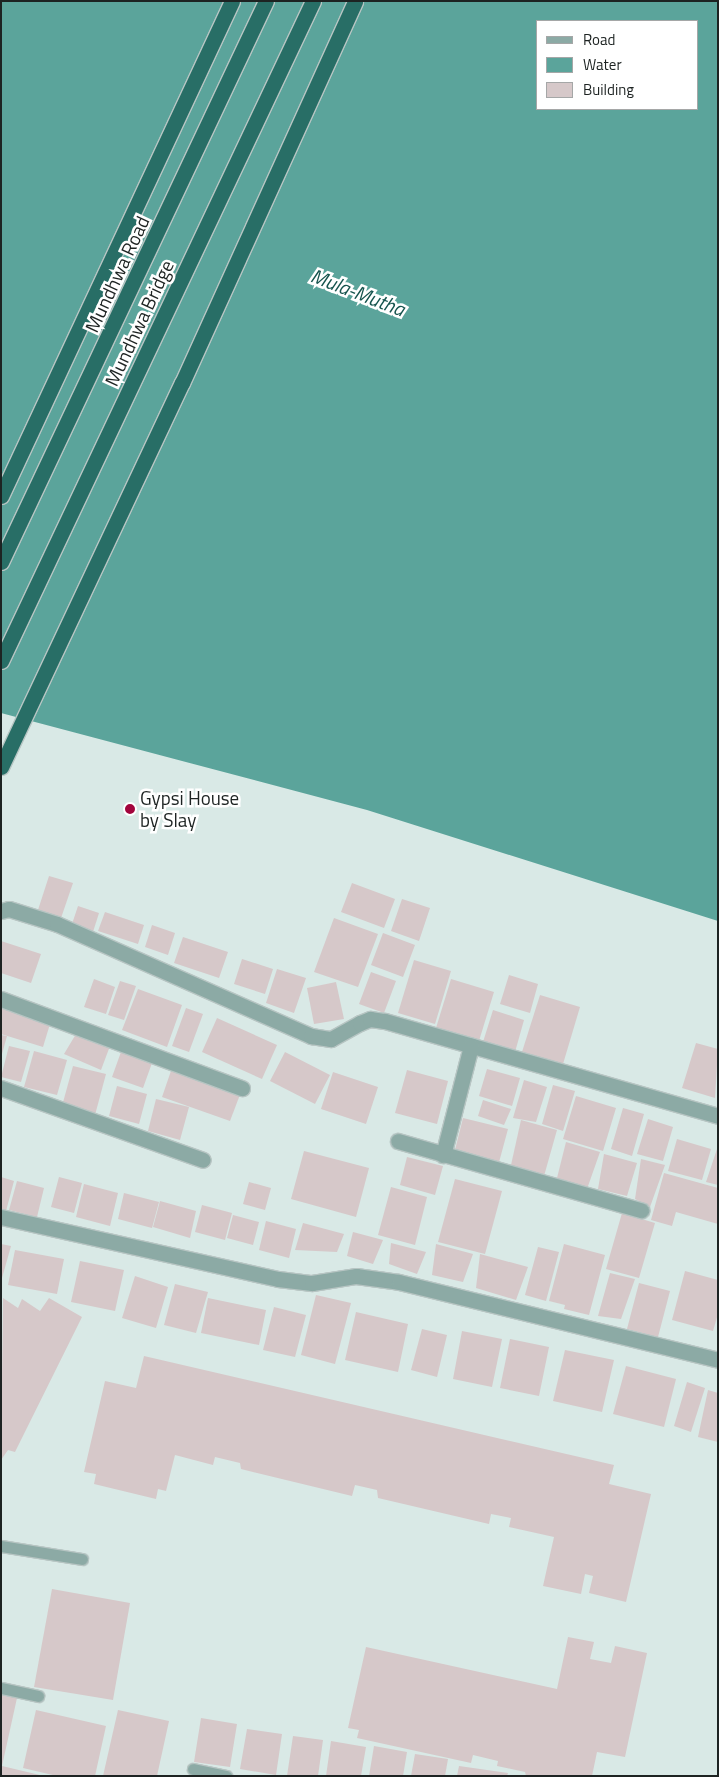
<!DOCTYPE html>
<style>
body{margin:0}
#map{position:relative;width:719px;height:1777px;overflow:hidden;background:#d9e9e6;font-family:"Titillium Web",sans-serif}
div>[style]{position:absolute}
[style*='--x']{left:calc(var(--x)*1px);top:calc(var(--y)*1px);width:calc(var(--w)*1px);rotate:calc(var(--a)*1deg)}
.water>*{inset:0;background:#5ba49b}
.building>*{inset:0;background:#d6c8c9}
.roads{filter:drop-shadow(1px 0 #b7c5c3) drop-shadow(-1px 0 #b7c5c3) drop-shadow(0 1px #b7c5c3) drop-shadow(0 -1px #b7c5c3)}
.service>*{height:11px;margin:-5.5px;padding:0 5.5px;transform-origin:5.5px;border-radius:5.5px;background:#8caaa5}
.minor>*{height:15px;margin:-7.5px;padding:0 7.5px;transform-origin:7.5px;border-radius:7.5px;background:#8caaa5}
.trunk>*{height:15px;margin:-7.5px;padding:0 7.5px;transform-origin:7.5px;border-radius:7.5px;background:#286e66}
.dots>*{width:14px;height:14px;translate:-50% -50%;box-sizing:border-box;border:2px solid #fff;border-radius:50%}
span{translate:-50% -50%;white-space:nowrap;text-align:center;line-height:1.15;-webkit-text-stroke:5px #fff;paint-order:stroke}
.street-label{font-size:19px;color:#1d2322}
.poi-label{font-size:19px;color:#1d2322}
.left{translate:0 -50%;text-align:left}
.water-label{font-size:20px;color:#16544e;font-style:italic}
.frame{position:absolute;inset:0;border:2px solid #1d2322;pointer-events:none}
.legend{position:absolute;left:536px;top:20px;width:162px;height:90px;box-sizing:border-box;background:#fff;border:1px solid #a5a7a7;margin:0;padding:6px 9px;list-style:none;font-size:15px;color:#1d2322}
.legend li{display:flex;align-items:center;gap:10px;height:25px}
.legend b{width:25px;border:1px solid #a5a7a7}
</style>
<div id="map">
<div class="water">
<i style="clip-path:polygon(evenodd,1px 1px,718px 1px,718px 921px,367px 810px,1px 713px,1px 1px,538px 21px,698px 21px,698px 109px,538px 109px,538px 21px)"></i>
</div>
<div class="building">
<i style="clip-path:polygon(49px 876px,73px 883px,60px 921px,37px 913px)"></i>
<i style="clip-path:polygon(352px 883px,395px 899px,384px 928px,341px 912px)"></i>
<i style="clip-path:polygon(402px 899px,430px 908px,419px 941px,391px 931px)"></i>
<i style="clip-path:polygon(78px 906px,99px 913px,93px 932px,72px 924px)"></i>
<i style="clip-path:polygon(105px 912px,144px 925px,138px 944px,98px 931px)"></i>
<i style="clip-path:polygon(334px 918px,378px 934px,358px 987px,314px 972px)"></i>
<i style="clip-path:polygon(152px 925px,175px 933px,168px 955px,145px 947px)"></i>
<i style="clip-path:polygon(383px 933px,415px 945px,403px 977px,371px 965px)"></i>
<i style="clip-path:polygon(183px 937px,228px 952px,219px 978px,174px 963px)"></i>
<i style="clip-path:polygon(1px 941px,41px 954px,31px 983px,1px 973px)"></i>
<i style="clip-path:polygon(242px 959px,273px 969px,265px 994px,234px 984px)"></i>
<i style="clip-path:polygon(414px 960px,451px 971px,435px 1024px,398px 1013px)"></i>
<i style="clip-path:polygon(277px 969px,306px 978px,294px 1013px,266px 1003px)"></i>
<i style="clip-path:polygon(371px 972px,396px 981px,384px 1013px,359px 1004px)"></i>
<i style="clip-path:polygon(509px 975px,538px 984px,530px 1013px,500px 1004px)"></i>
<i style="clip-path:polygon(94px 979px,115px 987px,106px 1014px,84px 1007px)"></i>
<i style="clip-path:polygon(451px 979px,494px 992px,479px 1041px,436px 1028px)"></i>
<i style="clip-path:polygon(120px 981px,136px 986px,124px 1020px,108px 1015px)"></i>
<i style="clip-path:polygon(336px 982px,344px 1019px,314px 1024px,307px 988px)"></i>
<i style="clip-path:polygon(138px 989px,182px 1005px,167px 1047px,122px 1030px)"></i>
<i style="clip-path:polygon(540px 995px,580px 1007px,563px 1064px,522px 1052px)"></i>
<i style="clip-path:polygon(1px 1005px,50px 1024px,43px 1047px,1px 1034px)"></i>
<i style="clip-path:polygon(186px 1008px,203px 1014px,189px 1052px,172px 1046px)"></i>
<i style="clip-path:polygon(493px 1010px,524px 1020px,515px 1052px,483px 1042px)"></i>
<i style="clip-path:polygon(217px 1018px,277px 1045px,262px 1079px,202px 1052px)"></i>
<i style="clip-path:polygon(76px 1034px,110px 1046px,101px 1070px,64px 1054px)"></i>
<i style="clip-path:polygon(1px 1035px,7px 1036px,2px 1054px,1px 1054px)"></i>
<i style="clip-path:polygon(696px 1043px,718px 1049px,715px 1098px,682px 1088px)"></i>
<i style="clip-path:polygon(9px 1046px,30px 1051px,21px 1082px,1px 1077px)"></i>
<i style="clip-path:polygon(34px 1051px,67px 1060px,57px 1095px,24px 1087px)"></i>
<i style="clip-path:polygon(121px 1052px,152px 1063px,143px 1088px,112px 1077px)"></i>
<i style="clip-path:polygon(285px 1052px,330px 1075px,315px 1104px,270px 1081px)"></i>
<i style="clip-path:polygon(73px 1066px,106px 1074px,95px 1115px,62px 1106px)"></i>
<i style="clip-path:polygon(172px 1068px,241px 1092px,230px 1121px,162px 1097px)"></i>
<i style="clip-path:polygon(487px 1069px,520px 1078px,512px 1106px,479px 1096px)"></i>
<i style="clip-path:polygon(407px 1070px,448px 1081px,437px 1124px,395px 1113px)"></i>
<i style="clip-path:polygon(333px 1072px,378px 1087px,366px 1124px,321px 1109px)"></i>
<i style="clip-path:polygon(524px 1080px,547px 1087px,536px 1122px,513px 1118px)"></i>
<i style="clip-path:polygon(553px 1085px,575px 1091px,563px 1131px,542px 1124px)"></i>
<i style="clip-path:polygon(117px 1086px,147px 1094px,139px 1124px,109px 1116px)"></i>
<i style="clip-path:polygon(576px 1096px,616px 1108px,603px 1151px,563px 1139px)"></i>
<i style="clip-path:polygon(156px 1099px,189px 1107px,180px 1140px,148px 1131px)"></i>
<i style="clip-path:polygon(483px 1100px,511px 1109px,504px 1125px,478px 1116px)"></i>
<i style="clip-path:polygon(623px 1108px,644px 1114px,632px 1156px,611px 1149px)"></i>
<i style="clip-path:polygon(463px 1118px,508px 1129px,498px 1166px,454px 1154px)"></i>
<i style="clip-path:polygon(648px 1119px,673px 1127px,663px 1161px,637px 1154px)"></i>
<i style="clip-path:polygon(521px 1120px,557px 1130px,544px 1176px,511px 1165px)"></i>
<i style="clip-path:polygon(677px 1139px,711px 1149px,702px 1180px,668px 1171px)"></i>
<i style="clip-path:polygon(566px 1142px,600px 1152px,587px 1189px,556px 1182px)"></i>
<i style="clip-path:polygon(718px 1146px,718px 1185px,706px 1182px)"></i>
<i style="clip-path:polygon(304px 1151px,369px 1168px,356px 1217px,291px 1199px)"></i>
<i style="clip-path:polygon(604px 1154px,637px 1163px,627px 1196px,598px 1189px)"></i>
<i style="clip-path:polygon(407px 1157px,443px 1166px,435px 1195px,400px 1185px)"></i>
<i style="clip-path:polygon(641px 1159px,665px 1165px,650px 1207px,635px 1199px)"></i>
<i style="clip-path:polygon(664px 1173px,718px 1188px,718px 1224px,676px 1212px,672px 1226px,651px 1220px)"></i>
<i style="clip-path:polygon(1px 1177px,14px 1181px,6px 1211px,1px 1210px)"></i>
<i style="clip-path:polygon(59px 1177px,82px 1183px,74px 1213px,51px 1207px)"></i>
<i style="clip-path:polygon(455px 1179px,502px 1191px,485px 1254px,438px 1242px)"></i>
<i style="clip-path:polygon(17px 1181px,44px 1188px,37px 1217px,9px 1210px)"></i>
<i style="clip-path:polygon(249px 1182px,271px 1188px,265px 1210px,243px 1204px)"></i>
<i style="clip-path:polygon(84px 1184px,118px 1193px,110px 1226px,76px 1217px)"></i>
<i style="clip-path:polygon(391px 1187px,427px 1197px,415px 1245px,378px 1235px)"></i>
<i style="clip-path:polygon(124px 1193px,159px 1202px,152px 1228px,118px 1219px)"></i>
<i style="clip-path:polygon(160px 1201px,196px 1211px,190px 1238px,153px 1227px)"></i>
<i style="clip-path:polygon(202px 1205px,232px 1213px,225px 1240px,195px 1232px)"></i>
<i style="clip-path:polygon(622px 1213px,655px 1223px,639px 1278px,606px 1269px)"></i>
<i style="clip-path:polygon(233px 1215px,259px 1222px,253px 1245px,227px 1238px)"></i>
<i style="clip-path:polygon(266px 1221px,296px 1229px,289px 1258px,259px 1250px)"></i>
<i style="clip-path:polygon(303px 1223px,344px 1234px,337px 1252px,295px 1250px)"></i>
<i style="clip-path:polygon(353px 1232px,383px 1240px,373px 1264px,347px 1256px)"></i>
<i style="clip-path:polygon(391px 1243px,426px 1252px,417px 1274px,389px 1264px)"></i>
<i style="clip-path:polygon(1px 1244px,11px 1246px,2px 1278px,1px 1278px)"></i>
<i style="clip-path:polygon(436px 1244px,473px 1254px,463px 1282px,432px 1275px)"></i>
<i style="clip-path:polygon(564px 1244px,605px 1255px,589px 1315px,564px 1309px,565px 1305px,549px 1301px)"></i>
<i style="clip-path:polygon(538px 1247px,559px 1252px,546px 1301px,525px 1295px)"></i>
<i style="clip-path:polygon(15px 1250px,64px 1259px,57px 1294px,8px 1285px)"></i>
<i style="clip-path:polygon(480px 1254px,528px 1267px,516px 1300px,476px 1288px)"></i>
<i style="clip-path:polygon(80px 1261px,124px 1270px,115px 1311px,71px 1302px)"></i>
<i style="clip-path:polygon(685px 1271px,718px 1280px,718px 1314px,713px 1331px,672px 1320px)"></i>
<i style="clip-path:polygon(610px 1273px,635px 1279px,621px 1319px,598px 1316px)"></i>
<i style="clip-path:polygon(135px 1276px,168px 1287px,156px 1328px,122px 1318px)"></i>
<i style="clip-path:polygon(639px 1283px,670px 1291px,658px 1337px,627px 1329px)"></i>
<i style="clip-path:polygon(175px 1284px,208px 1292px,196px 1333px,164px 1325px)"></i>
<i style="clip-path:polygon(316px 1295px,351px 1303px,335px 1364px,301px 1355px)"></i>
<i style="clip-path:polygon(3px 1298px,18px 1308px,22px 1299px,40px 1311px,49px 1298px,82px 1317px,15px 1452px,8px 1450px,1px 1460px)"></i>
<i style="clip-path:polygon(208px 1298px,266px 1310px,259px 1345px,201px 1333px)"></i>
<i style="clip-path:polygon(274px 1307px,306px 1315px,295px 1357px,263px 1350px)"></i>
<i style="clip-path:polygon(356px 1312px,408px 1324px,398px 1372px,345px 1360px)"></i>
<i style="clip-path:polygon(422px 1329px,447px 1335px,437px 1377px,411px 1370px)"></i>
<i style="clip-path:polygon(462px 1331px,502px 1339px,492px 1387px,453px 1379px)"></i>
<i style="clip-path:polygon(510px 1339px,549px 1347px,539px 1396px,500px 1388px)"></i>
<i style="clip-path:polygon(565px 1350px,614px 1360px,602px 1412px,553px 1401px)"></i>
<i style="clip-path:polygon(144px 1356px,614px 1465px,609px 1484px,651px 1494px,626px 1602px,589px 1593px,593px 1576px,585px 1574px,581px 1594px,543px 1586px,554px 1537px,509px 1527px,511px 1518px,491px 1514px,489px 1524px,378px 1498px,377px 1490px,355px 1485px,352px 1496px,241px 1469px,240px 1463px,215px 1457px,213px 1465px,175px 1455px,166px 1491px,158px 1489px,156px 1499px,94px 1484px,96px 1474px,84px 1472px,105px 1381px,136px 1388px)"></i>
<i style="clip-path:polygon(626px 1366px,676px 1379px,664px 1427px,613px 1414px)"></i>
<i style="clip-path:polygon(687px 1382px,705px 1388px,691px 1432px,674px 1426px)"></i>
<i style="clip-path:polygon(708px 1390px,718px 1393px,718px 1442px,698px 1437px)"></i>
<i style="clip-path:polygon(52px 1589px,130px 1603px,113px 1700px,34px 1687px)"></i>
<i style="clip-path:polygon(568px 1637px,594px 1642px,590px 1659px,611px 1663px,615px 1646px,647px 1653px,625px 1757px,597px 1752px,592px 1776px,526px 1776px,525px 1772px,497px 1766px,498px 1761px,473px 1755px,471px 1763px,357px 1738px,359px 1730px,348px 1728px,366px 1647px,557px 1689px)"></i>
<i style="clip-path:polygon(1px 1694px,17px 1698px,2px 1766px,44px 1776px,1px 1776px)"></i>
<i style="clip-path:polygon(36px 1710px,106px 1726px,95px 1776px,57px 1776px,23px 1768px)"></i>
<i style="clip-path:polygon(118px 1710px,169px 1721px,157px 1776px,103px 1776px)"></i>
<i style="clip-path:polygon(201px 1718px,237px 1724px,230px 1767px,194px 1762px)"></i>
<i style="clip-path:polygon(247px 1729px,282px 1734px,276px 1775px,240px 1769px)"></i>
<i style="clip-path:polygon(293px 1736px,323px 1740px,318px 1776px,287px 1776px)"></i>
<i style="clip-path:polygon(331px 1741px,366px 1747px,361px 1776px,326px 1776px)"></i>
<i style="clip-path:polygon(374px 1746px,407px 1752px,403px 1776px,369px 1776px)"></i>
<i style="clip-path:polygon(415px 1754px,448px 1759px,445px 1776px,411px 1776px)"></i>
<i style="clip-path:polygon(459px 1766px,508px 1773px,507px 1776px,457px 1776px)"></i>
</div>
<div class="roads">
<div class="service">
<i style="--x:1;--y:1546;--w:82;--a:9.1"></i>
<i style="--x:1;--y:1688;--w:38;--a:12"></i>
<i style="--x:193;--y:1769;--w:34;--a:12"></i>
</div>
<div class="minor">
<i style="--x:1;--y:911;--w:8;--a:-14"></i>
<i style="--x:9;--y:909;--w:50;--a:17.4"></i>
<i style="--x:57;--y:924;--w:278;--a:23.8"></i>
<i style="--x:311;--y:1036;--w:20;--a:9"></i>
<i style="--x:331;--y:1039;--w:33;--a:-29"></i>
<i style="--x:360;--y:1023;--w:11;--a:-22"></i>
<i style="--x:370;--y:1019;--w:15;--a:8"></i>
<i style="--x:385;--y:1021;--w:346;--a:15.9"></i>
<i style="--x:1;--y:999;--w:257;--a:20.3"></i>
<i style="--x:1;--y:1088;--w:214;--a:19.6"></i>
<i style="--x:398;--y:1141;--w:253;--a:15.9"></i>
<i style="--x:443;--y:1155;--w:113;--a:-75.6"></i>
<i style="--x:1;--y:1217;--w:284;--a:12.6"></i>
<i style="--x:278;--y:1279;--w:34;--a:7"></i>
<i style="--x:312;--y:1283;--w:45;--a:-9"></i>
<i style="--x:356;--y:1276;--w:43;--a:7.9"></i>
<i style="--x:399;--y:1282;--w:328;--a:13.7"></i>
</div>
<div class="trunk">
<i style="--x:1;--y:496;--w:546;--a:-64.98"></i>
<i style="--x:1;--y:562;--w:620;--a:-64.72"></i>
<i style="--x:1;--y:661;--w:730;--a:-64.7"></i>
<i style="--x:1;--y:767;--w:425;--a:-64.8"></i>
<i style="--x:182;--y:383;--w:419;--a:-65.6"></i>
</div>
</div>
<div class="dots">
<i style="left:130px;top:809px;background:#a2043c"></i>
</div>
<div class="street-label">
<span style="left:117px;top:274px;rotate:-65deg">Mundhwa Road</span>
<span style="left:139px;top:323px;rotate:-65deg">Mundhwa Bridge</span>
</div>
<div class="poi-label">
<span class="left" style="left:140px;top:809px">Gypsi House<br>by Slay</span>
</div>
<div class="water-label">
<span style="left:358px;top:292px;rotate:21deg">Mula-Mutha</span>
</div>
<div class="frame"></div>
<ul class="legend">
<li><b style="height:6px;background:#8caaa5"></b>Road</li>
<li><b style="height:14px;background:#5ba49b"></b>Water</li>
<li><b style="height:14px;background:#d6c8c9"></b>Building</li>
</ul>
</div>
